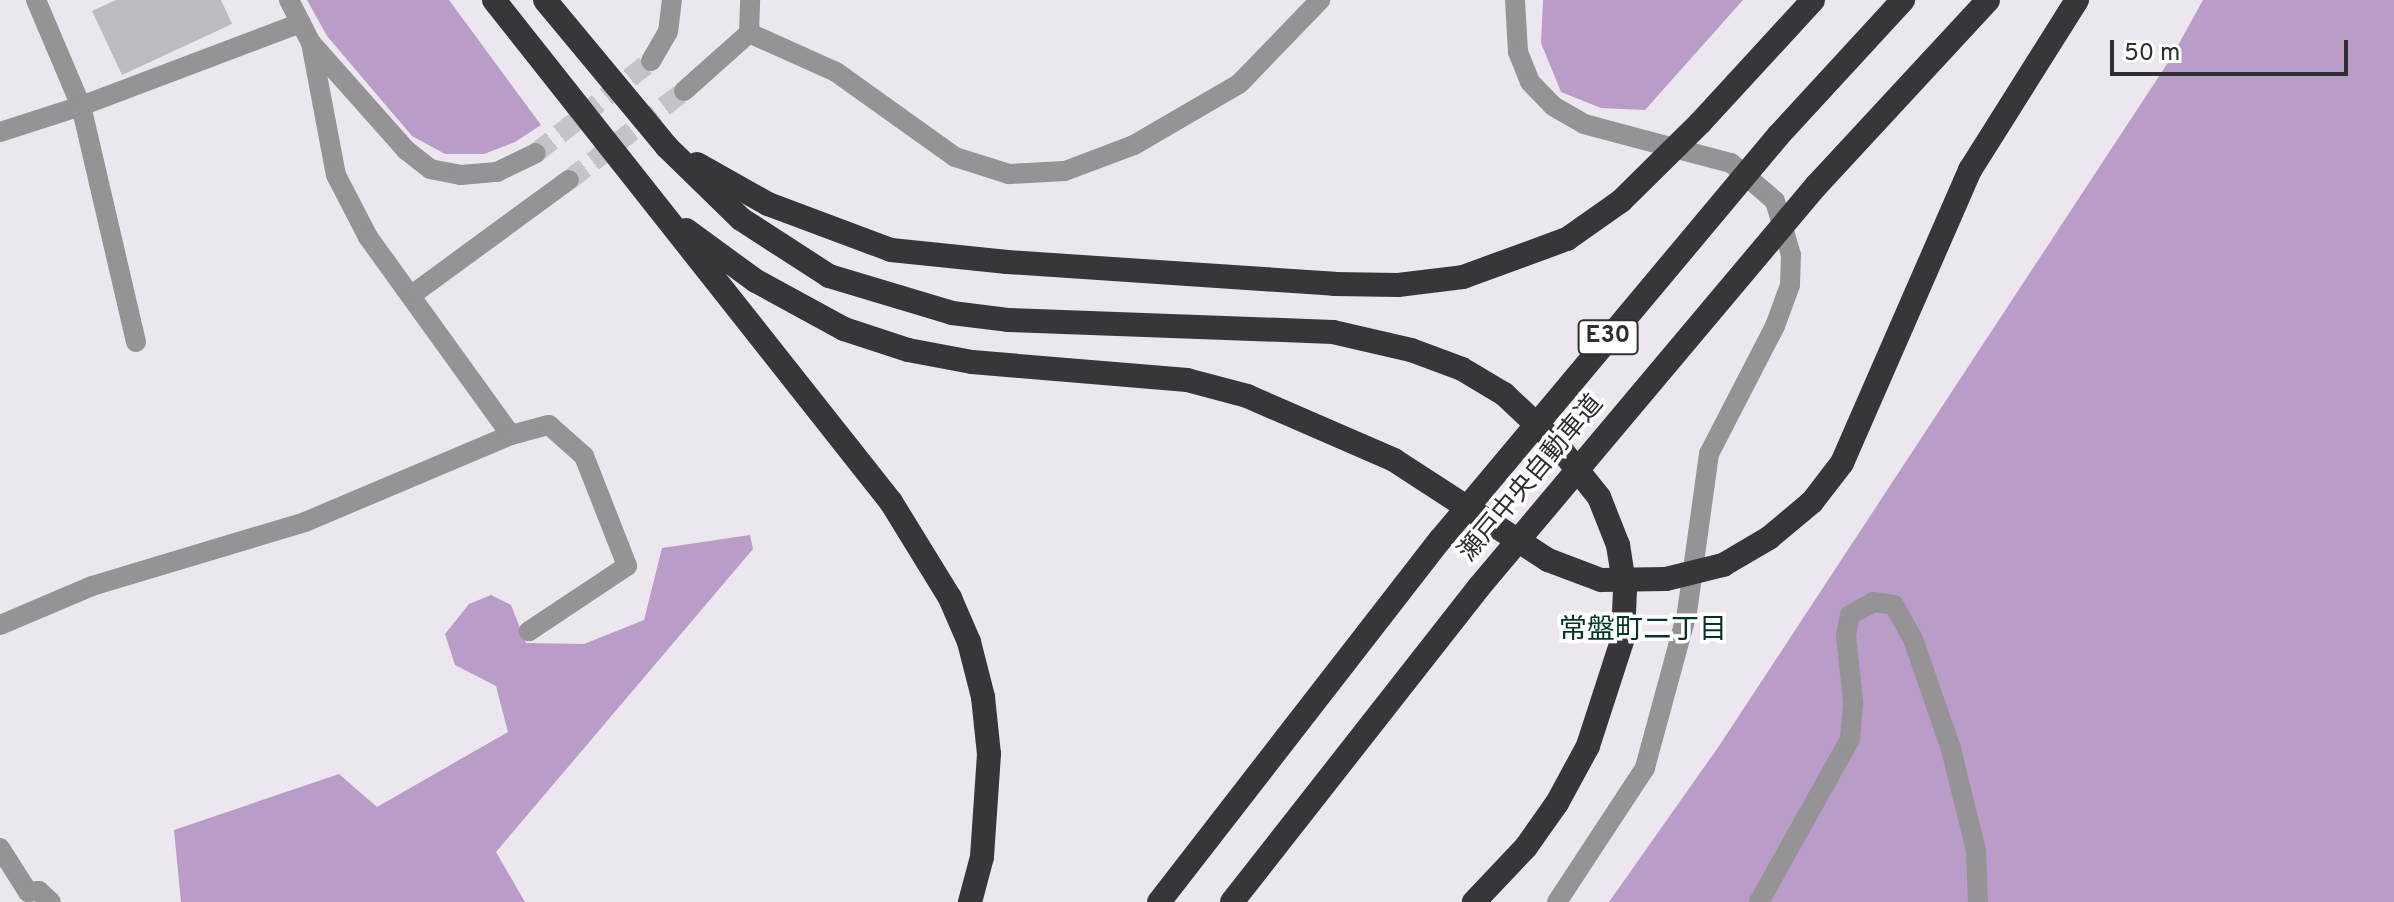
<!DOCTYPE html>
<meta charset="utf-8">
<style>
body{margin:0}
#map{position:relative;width:2394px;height:902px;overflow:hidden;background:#ece7ee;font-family:Overpass,"Noto Sans JP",sans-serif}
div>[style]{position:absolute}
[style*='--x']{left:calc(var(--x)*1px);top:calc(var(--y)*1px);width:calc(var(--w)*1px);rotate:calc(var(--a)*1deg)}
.forest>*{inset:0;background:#b99cc7}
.building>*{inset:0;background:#bfbac1}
.minor-tunnel>*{height:20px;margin-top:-10px;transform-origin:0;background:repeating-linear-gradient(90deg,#c6c2c8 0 20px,transparent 0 30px)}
.minor>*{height:20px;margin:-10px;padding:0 10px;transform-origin:10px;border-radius:10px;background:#959396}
.highway>*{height:24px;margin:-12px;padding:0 12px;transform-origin:12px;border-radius:12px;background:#39353b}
.highway-bridge>*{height:24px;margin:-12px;padding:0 12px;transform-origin:12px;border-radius:12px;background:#39353b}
span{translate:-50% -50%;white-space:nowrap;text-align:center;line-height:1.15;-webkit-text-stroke:7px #fff;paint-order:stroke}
.shield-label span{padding:2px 6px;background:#fff;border:2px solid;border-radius:6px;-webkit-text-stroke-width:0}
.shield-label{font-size:24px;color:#302e31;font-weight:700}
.street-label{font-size:26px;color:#302e31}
.neighbourhood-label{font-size:28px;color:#033524}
.scale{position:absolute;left:2110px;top:40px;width:238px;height:36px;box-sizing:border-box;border:4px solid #302e31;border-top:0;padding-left:10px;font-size:24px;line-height:28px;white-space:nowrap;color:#302e31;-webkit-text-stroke:6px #fff;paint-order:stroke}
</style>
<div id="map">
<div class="forest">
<i style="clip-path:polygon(307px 0,449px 0,541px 125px,515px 142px,484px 154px,445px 154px,412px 136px,327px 36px)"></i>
<i style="clip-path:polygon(1543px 0,1743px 0,1645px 110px,1601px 108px,1561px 92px,1541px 43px)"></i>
<i style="clip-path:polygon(2203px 0,2394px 0,2394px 902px,1609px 902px,1719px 746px,2171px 58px)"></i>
<i style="clip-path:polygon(750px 535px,753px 549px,496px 852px,525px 902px,181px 902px,174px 830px,339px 774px,377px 807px,508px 732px,496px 686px,455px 665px,445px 634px,469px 604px,491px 595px,511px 605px,526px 643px,584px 644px,644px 620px,662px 548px)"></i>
</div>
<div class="building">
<i style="clip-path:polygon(116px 0,221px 0,232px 24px,122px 75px,92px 11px)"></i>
</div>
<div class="minor-tunnel">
<i style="--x:536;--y:153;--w:147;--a:-38.7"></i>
<i style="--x:569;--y:180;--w:145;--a:-37.7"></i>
</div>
<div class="minor">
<i style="--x:289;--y:0;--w:48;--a:62.9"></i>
<i style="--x:311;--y:43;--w:134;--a:79.3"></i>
<i style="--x:336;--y:175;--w:70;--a:62.7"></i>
<i style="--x:368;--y:237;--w:244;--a:54.2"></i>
<i style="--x:1515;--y:0;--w:52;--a:86.7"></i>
<i style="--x:1518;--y:52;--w:32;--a:68"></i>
<i style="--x:1530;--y:82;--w:33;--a:46"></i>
<i style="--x:1553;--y:106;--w:36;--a:30"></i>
<i style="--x:1584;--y:124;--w:152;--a:14.9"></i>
<i style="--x:1731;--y:163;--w:58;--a:40.8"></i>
<i style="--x:1775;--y:201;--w:56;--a:73.5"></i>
<i style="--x:1791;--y:255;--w:30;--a:92"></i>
<i style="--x:1790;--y:285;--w:44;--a:110.1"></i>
<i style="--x:1775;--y:326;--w:144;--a:117.3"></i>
<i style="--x:1709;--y:454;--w:161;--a:97.9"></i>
<i style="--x:1687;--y:613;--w:161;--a:105.2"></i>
<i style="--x:1645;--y:768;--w:160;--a:123.3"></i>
<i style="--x:749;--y:33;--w:95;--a:24.1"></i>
<i style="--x:836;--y:72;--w:146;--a:35.5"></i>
<i style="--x:955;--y:157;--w:57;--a:17.5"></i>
<i style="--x:1009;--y:174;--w:56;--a:-3.1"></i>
<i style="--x:1065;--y:171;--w:74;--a:-20.6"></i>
<i style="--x:1134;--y:145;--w:121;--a:-30.2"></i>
<i style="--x:1239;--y:84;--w:117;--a:-46"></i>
<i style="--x:311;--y:43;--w:143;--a:48.4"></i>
<i style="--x:406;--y:150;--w:31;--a:38"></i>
<i style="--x:430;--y:169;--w:32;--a:11"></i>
<i style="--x:461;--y:175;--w:36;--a:-5"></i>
<i style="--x:497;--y:172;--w:43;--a:-26"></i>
<i style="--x:651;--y:61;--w:34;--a:-60"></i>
<i style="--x:668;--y:32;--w:32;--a:-83"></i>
<i style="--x:684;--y:91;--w:87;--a:-41.7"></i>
<i style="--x:749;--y:33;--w:33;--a:-88"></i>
<i style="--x:0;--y:132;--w:85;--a:-17.8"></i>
<i style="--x:81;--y:106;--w:115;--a:-113"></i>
<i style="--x:413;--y:294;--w:193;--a:-36.2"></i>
<i style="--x:136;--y:342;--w:242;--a:-103.1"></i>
<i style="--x:81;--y:106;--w:235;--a:-20.7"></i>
<i style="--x:0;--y:625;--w:100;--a:-23"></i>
<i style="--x:92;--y:586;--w:222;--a:-16.7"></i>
<i style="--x:305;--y:522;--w:224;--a:-22.9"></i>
<i style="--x:511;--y:435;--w:39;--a:-15"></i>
<i style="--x:549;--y:425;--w:47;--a:41.5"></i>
<i style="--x:584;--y:456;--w:118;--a:68.6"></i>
<i style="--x:627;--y:566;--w:118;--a:146.4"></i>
<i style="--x:0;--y:848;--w:52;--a:57.5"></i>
<i style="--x:28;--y:892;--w:11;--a:-5"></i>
<i style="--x:39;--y:891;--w:16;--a:43"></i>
<i style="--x:1759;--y:902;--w:187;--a:-60.8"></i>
<i style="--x:1850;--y:739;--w:38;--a:-85"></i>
<i style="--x:1853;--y:701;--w:66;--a:-96.1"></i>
<i style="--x:1846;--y:635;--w:20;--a:-79"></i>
<i style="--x:1850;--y:615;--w:26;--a:-29"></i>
<i style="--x:1873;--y:602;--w:21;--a:8"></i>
<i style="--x:1894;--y:605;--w:39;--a:61"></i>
<i style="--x:1913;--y:639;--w:116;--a:70.9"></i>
<i style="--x:1951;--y:749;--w:105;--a:76.2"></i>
<i style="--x:1976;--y:851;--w:51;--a:87.8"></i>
</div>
<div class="highway">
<i style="--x:494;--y:0;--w:640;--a:51.66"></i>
<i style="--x:891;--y:502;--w:113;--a:58.4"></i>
<i style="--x:950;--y:598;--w:48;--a:66.6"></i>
<i style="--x:969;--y:642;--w:57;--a:75.7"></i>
<i style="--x:983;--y:697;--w:57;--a:84"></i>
<i style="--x:989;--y:754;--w:103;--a:93.9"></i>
<i style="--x:982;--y:857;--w:47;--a:104.9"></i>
<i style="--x:545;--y:0;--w:191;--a:50.3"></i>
<i style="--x:667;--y:147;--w:103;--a:44.2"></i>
<i style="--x:741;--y:219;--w:105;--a:32.9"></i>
<i style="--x:829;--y:276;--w:128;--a:16.7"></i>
<i style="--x:952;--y:313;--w:56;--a:7.1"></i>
<i style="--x:1008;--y:320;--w:325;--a:2.1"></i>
<i style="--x:1333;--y:332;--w:80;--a:13"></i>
<i style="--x:1411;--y:350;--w:54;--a:20.4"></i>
<i style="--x:1462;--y:369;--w:49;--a:30.8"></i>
<i style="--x:1504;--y:394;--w:70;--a:43.3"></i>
<i style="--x:1555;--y:442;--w:70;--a:51.3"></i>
<i style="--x:1599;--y:497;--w:52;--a:68.4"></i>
<i style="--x:1618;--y:545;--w:45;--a:81"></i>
<i style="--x:1625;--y:589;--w:49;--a:92.3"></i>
<i style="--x:1623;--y:638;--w:114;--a:108"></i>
<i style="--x:1588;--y:746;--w:65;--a:118.5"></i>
<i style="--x:1557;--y:803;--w:54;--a:125.2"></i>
<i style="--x:1526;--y:847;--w:76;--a:133.4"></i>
<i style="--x:1700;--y:123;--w:167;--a:-47.4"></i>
<i style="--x:1778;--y:136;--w:185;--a:-47.4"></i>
<i style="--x:697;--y:164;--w:81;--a:29.4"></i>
<i style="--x:768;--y:204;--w:131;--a:20.5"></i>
<i style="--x:891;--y:250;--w:117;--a:5.9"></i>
<i style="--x:1816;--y:186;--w:253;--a:-47.2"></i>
<i style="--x:686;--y:230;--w:87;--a:36.1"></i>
<i style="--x:756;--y:281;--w:100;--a:28.6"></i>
<i style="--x:844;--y:329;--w:67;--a:18.2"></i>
<i style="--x:908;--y:350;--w:65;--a:10.6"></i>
<i style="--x:972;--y:362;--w:216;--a:4.8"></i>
<i style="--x:1187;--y:380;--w:62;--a:14.9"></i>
<i style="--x:1247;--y:396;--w:160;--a:23.5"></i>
<i style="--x:1769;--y:538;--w:56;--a:-39.9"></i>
<i style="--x:1812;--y:502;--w:49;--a:-52.4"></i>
<i style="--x:1842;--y:463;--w:320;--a:-66.4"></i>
<i style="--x:1970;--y:170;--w:201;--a:-57.8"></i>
<i style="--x:1159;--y:902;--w:458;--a:-52.2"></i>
<i style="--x:1232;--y:902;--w:400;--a:-51.9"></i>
</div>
<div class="highway-bridge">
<i style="--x:1007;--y:262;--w:328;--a:3.8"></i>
<i style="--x:1334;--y:284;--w:64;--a:0.9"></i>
<i style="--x:1398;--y:285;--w:65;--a:-7"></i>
<i style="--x:1463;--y:277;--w:111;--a:-20.1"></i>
<i style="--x:1567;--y:239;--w:66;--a:-35.1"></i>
<i style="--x:1621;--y:201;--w:111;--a:-44.6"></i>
<i style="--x:1394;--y:460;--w:184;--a:33"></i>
<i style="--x:1548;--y:560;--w:57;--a:20.7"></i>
<i style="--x:1601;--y:580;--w:65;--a:-0.9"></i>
<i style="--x:1666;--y:579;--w:59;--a:-13.8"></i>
<i style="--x:1723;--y:565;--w:53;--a:-30.4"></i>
<i style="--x:1440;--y:540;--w:527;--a:-50.08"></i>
<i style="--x:1479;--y:587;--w:524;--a:-49.96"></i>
</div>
<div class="shield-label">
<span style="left:1608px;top:337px">E30</span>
</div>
<div class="street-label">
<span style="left:1532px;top:479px;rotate:-50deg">瀬戸中央自動車道</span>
</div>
<div class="neighbourhood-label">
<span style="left:1643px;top:631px">常盤町二丁目</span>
</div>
<div class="scale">50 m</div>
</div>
